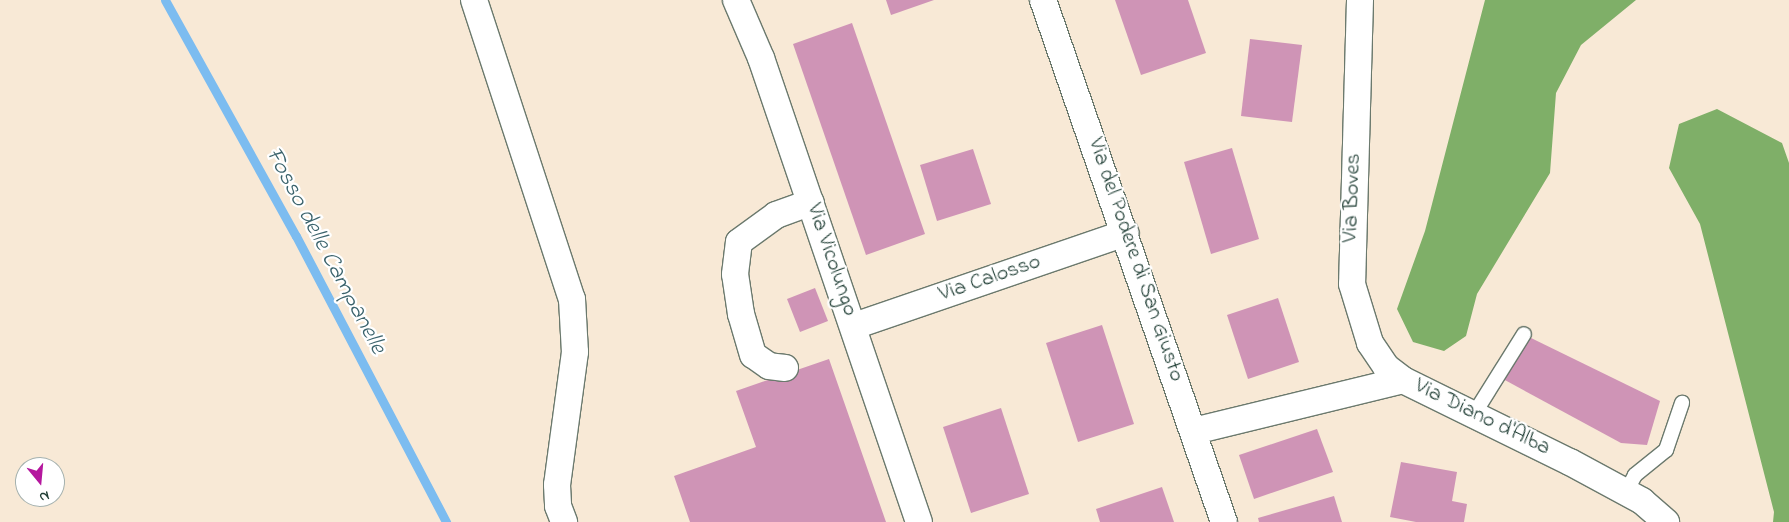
<!DOCTYPE html>
<style>
body{margin:0}
#map{position:relative;width:1789px;height:522px;overflow:hidden;background:#f8e9d6;font-family:"Indie Flower",sans-serif}
div>[style]{position:absolute}
[style*='--x']{left:calc(var(--x)*1px);top:calc(var(--y)*1px);width:calc(var(--w)*1px);rotate:calc(var(--a)*1deg)}
.forest>*{inset:0;background:#7faf68}
.stream>*{height:9px;margin:-4.5px;padding:0 4.5px;transform-origin:4.5px;border-radius:4.5px;background:#7cbcf0}
.building>*{inset:0;background:#cf94b6}
.roads{filter:drop-shadow(1px 0 #6b796d) drop-shadow(-1px 0 #6b796d) drop-shadow(0 1px #6b796d) drop-shadow(0 -1px #6b796d)}
.lane>*{height:14px;margin:-7px;padding:0 7px;transform-origin:7px;border-radius:7px;background:#fff}
.street>*{height:26px;margin:-13px;padding:0 13px;transform-origin:13px;border-radius:13px;background:#fff}
span{translate:-50% -50%;white-space:nowrap;text-align:center;line-height:1.15;-webkit-text-stroke:4.5px #fff;paint-order:stroke}
.street-label{font-size:22px;color:#1f3d34}
.water-label{font-size:24px;color:#3b636c;font-style:italic}
.north{position:absolute;left:15px;top:457px;width:50px;height:50px;box-sizing:border-box;background:#fff;border:1px solid #a5b1ae;border-radius:50%;rotate:163deg;font-size:14px;font-weight:700;line-height:20px;text-align:center;color:#1f3d34}
.north::after{content:'';display:block;margin:auto;width:18px;height:22px;background:#b5179e;clip-path:polygon(50% 0,100% 100%,50% 72%,0 100%)}
</style>
<div id="map">
<div class="forest">
<i style="clip-path:polygon(1485px 0,1636px 0,1581px 45px,1556px 93px,1550px 173px,1477px 294px,1466px 336px,1444px 351px,1413px 342px,1397px 309px,1425px 231px)"></i>
<i style="clip-path:polygon(1717px 109px,1782px 143px,1789px 163px,1789px 522px,1773px 522px,1774px 512px,1700px 224px,1669px 168px,1679px 124px)"></i>
</div>
<div class="stream">
<i style="--x:165;--y:0;--w:270;--a:61"></i>
<i style="--x:296;--y:236;--w:323;--a:62.3"></i>
</div>
<div class="building">
<i style="clip-path:polygon(886px 0,934px 0,891px 15px)"></i>
<i style="clip-path:polygon(1115px 0,1188px 0,1206px 53px,1141px 75px)"></i>
<i style="clip-path:polygon(852px 23px,925px 234px,866px 255px,793px 44px)"></i>
<i style="clip-path:polygon(1250px 39px,1302px 45px,1292px 122px,1241px 116px)"></i>
<i style="clip-path:polygon(1232px 148px,1259px 239px,1211px 254px,1184px 162px)"></i>
<i style="clip-path:polygon(973px 149px,991px 204px,937px 221px,920px 165px)"></i>
<i style="clip-path:polygon(815px 288px,828px 321px,800px 332px,787px 299px)"></i>
<i style="clip-path:polygon(1278px 298px,1299px 362px,1248px 379px,1227px 315px)"></i>
<i style="clip-path:polygon(1102px 325px,1134px 424px,1078px 442px,1046px 343px)"></i>
<i style="clip-path:polygon(1529px 337px,1660px 401px,1647px 445px,1621px 443px,1503px 379px)"></i>
<i style="clip-path:polygon(829px 359px,886px 522px,690px 522px,674px 476px,756px 447px,736px 391px)"></i>
<i style="clip-path:polygon(1001px 408px,1029px 494px,971px 513px,943px 427px)"></i>
<i style="clip-path:polygon(1317px 429px,1333px 472px,1254px 499px,1239px 455px)"></i>
<i style="clip-path:polygon(1401px 462px,1457px 472px,1452px 501px,1467px 504px,1464px 522px,1416px 522px,1390px 517px)"></i>
<i style="clip-path:polygon(1162px 487px,1174px 522px,1100px 522px,1096px 509px)"></i>
<i style="clip-path:polygon(1334px 496px,1342px 522px,1259px 522px,1258px 518px)"></i>
</div>
<div class="roads">
<div class="lane">
<i style="--x:1474;--y:414;--w:94;--a:-58"></i>
<i style="--x:1626;--y:492;--w:19;--a:-62"></i>
<i style="--x:1635;--y:475;--w:40;--a:-39"></i>
<i style="--x:1666;--y:450;--w:50;--a:-71.2"></i>
</div>
<div class="street">
<i style="--x:474;--y:0;--w:315;--a:71.9"></i>
<i style="--x:572;--y:299;--w:53;--a:86.8"></i>
<i style="--x:575;--y:352;--w:134;--a:97.7"></i>
<i style="--x:557;--y:485;--w:21;--a:87"></i>
<i style="--x:558;--y:506;--w:17;--a:69"></i>
<i style="--x:736;--y:0;--w:63;--a:66.7"></i>
<i style="--x:761;--y:58;--w:490;--a:71.2"></i>
<i style="--x:1043;--y:0;--w:552;--a:70.88"></i>
<i style="--x:1360;--y:0;--w:284;--a:91.6"></i>
<i style="--x:1352;--y:284;--w:62;--a:73"></i>
<i style="--x:1370;--y:343;--w:29;--a:56"></i>
<i style="--x:1386;--y:367;--w:21;--a:37"></i>
<i style="--x:854;--y:326;--w:287;--a:-18.9"></i>
<i style="--x:785;--y:368;--w:16;--a:-173"></i>
<i style="--x:769;--y:366;--w:19;--a:-145"></i>
<i style="--x:753;--y:355;--w:43;--a:-106.3"></i>
<i style="--x:741;--y:314;--w:40;--a:-98.5"></i>
<i style="--x:735;--y:274;--w:32;--a:-83"></i>
<i style="--x:739;--y:242;--w:46;--a:-36.1"></i>
<i style="--x:776;--y:215;--w:37;--a:-20"></i>
<i style="--x:1194;--y:431;--w:215;--a:-13.7"></i>
<i style="--x:1403;--y:380;--w:186;--a:26.2"></i>
<i style="--x:1570;--y:462;--w:82;--a:28.4"></i>
<i style="--x:1642;--y:501;--w:32;--a:41"></i>
</div>
</div>
<div class="street-label">
<span style="left:1353px;top:198px;rotate:-88deg">Via Boves</span>
<span style="left:831px;top:260px;rotate:71deg">Via Vicolungo</span>
<span style="left:1135px;top:260px;rotate:71deg">Via del Podere di San Giusto</span>
<span style="left:990px;top:279px;rotate:-19deg">Via Calosso</span>
<span style="left:1482px;top:418px;rotate:26deg">Via Diano d'Alba</span>
</div>
<div class="water-label">
<span style="left:325px;top:251px;rotate:62deg">Fosso delle Campanelle</span>
</div>
<div class="north">N</div>
</div>
